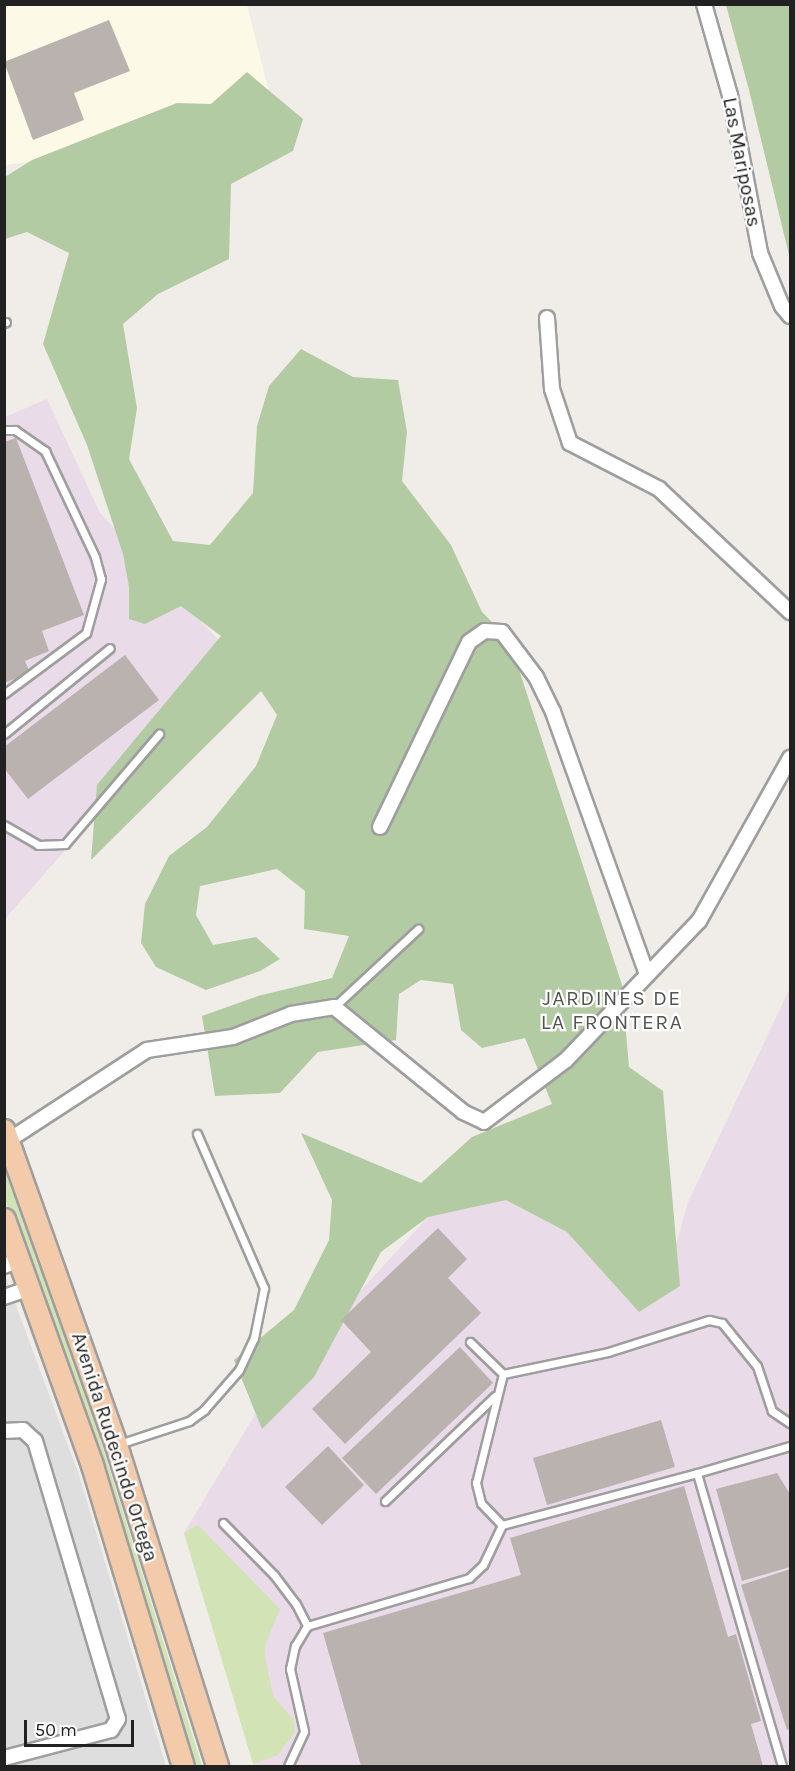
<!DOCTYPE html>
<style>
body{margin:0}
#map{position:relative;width:795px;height:1771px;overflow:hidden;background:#f0ede9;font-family:Karla,sans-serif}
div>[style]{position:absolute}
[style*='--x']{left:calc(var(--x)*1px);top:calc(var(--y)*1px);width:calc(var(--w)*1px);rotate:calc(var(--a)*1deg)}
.residential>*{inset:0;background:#dfdede}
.industrial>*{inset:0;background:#e9dbe8}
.education>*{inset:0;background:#fcf9e6}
.grass>*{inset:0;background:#d2e4b5}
.forest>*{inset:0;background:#b3cba2}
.building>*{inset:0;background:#b9b2ae}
.roads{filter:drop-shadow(2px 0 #9e9e9e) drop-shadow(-2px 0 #9e9e9e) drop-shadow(0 2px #9e9e9e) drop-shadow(0 -2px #9e9e9e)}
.service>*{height:7px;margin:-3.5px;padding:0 3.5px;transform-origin:3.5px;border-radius:3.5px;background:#fff}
.minor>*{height:14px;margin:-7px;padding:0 7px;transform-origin:7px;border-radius:7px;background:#fff}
.primary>*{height:21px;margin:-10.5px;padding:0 10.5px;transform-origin:10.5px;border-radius:10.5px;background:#f3cbab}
span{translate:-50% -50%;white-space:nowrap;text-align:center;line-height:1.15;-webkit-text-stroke:4.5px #fff;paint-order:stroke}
.street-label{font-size:20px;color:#212121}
.neighbourhood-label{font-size:21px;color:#545454;letter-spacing:1.5px}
.frame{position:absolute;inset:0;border:6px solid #212121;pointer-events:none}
.scale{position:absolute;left:24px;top:1720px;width:110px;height:27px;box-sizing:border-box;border:3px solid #212121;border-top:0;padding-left:8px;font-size:18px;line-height:21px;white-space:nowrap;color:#212121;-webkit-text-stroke:4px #fff;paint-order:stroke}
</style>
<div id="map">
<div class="residential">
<i style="clip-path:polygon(4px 1273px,79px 1475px,166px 1766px,5px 1766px)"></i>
</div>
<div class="industrial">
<i style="clip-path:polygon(47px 399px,100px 513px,234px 657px,5px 919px,5px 417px)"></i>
<i style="clip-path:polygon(790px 988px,790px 1766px,254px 1766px,184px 1533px,269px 1391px,449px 1194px,484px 1150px,674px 1251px,688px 1202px)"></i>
</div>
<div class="education">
<i style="clip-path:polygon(5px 5px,247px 5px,278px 128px,5px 165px)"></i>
</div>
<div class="grass">
<i style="clip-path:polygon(5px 1169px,87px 1396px,202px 1766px,189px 1766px,76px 1399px,5px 1200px)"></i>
<i style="clip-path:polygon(198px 1525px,280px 1609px,266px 1643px,265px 1656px,273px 1696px,293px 1719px,295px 1732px,278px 1755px,253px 1764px,184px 1533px)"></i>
</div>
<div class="forest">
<i style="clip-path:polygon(726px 5px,790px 5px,790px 259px,749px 90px)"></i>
<i style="clip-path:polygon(247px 72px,303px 119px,293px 151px,231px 184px,229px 259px,158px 294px,123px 324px,137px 408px,129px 459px,173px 541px,210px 545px,253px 493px,257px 426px,269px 386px,301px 349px,353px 377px,398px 380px,407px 432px,402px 481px,451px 545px,482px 612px,509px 639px,622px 985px,629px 1067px,663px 1091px,680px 1286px,639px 1312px,567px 1232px,506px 1200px,428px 1217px,381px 1252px,314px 1377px,262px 1429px,234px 1360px,294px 1310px,329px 1240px,332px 1200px,301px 1133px,421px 1183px,472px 1137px,552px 1104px,525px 1038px,482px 1048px,461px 1030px,453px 984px,421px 980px,399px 994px,396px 1040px,318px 1052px,280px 1093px,215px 1096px,202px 1016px,258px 996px,332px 978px,349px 936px,304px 929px,305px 891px,277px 869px,200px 886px,196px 915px,213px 945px,256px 937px,280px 959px,260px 971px,206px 990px,156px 967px,141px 943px,145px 904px,169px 856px,207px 827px,256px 766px,277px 715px,261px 691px,91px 860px,97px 785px,221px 636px,181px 606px,145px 624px,129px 619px,129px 587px,123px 554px,87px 445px,43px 344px,69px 253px,27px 232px,5px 239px,5px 177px,32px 160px,177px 103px,211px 104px)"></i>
</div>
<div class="building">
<i style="clip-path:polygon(109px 20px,130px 71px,74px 93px,84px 120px,33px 140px,4px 62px)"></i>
<i style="clip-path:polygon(16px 438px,84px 615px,42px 631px,49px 651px,25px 661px,30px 673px,4px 683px,4px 442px)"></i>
<i style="clip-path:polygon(125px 655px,159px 700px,28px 799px,4px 768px,4px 747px)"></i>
<i style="clip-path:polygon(438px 1228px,467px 1259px,448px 1278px,481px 1313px,345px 1444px,312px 1409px,371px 1352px,341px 1320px)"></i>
<i style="clip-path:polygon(460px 1347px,493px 1383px,376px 1494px,342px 1458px)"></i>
<i style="clip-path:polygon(661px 1420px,675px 1467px,547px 1505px,533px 1458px)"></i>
<i style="clip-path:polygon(328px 1446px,364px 1485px,322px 1525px,285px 1487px)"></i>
<i style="clip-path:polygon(777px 1473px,790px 1494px,790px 1567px,742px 1581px,716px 1489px)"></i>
<i style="clip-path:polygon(684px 1486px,728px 1637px,736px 1634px,761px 1721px,751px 1724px,763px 1766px,361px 1766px,323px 1633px,521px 1575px,510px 1538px)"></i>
<i style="clip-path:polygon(790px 1569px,790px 1729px,787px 1730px,741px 1585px)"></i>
</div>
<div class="roads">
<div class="service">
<i style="--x:4;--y:323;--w:2;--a:-27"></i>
<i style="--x:4;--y:430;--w:11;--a:0"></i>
<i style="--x:15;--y:430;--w:37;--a:35"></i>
<i style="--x:45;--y:451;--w:117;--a:64.7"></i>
<i style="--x:95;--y:557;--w:23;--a:75"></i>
<i style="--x:101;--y:579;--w:56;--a:105.5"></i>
<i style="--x:86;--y:633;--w:102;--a:143.4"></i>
<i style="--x:4;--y:734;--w:136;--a:-39.1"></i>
<i style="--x:4;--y:825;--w:39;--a:30"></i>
<i style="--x:38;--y:845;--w:27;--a:-2"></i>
<i style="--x:65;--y:844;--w:145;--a:-49.5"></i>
<i style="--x:334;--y:1007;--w:115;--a:-42.9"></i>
<i style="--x:470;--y:1342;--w:46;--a:44.1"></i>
<i style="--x:503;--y:1374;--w:107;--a:-11.8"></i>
<i style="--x:608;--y:1352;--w:106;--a:-17.6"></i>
<i style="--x:709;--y:1320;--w:13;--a:13"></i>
<i style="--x:722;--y:1323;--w:55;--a:50.9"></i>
<i style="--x:757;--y:1366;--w:47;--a:71.6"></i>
<i style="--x:772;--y:1411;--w:22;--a:34"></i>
<i style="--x:119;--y:1444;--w:74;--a:-18.2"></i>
<i style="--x:189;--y:1421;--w:19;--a:-36"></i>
<i style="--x:204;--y:1410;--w:53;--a:-48.8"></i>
<i style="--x:239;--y:1370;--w:35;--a:-65"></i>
<i style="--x:254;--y:1338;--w:51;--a:-78.7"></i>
<i style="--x:264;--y:1288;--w:168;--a:-113.5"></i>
<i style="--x:385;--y:1501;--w:152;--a:-43.7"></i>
<i style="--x:223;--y:1523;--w:73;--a:45.6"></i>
<i style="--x:274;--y:1575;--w:36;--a:53"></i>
<i style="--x:296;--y:1604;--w:25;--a:63"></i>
<i style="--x:502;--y:1525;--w:30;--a:-134"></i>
<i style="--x:481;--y:1503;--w:21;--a:-104"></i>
<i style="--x:476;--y:1483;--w:112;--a:-76.1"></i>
<i style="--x:288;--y:1766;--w:38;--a:-65"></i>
<i style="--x:304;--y:1731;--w:64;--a:-102.7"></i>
<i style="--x:290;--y:1669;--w:24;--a:-78"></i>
<i style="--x:295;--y:1646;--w:23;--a:-59"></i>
<i style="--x:307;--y:1626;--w:169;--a:-16.5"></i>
<i style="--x:469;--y:1578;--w:19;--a:-43"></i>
<i style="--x:483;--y:1565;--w:44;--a:-64.6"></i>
<i style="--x:502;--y:1525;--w:202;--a:-14.9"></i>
<i style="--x:782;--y:1766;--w:305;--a:-106.2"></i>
<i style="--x:697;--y:1473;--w:97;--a:-16.2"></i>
</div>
<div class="minor">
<i style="--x:704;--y:4;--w:95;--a:74.1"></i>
<i style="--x:730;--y:95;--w:161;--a:79.2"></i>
<i style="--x:760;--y:253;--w:57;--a:67.5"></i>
<i style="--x:782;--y:306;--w:13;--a:51"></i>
<i style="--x:547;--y:318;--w:71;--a:86"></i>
<i style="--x:552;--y:389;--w:57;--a:71.6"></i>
<i style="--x:570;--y:443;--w:100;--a:27.3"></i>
<i style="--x:659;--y:489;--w:180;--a:43.2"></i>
<i style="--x:380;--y:827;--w:205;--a:-64.3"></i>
<i style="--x:469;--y:642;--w:19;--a:-35"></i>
<i style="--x:485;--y:631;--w:17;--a:3"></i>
<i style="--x:502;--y:632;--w:56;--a:52.9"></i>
<i style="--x:536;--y:677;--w:39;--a:64"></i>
<i style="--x:553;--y:712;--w:279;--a:70.3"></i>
<i style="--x:9;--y:1140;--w:165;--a:-33.1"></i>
<i style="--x:147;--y:1050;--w:87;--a:-8.6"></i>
<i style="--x:233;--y:1037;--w:62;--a:-21.6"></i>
<i style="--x:291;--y:1014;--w:44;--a:-9.2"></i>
<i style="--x:334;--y:1007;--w:166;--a:39.1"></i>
<i style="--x:463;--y:1112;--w:23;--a:25"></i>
<i style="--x:484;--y:1122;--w:103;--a:-37.1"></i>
<i style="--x:566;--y:1060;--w:192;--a:-46.3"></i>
<i style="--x:699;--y:921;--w:187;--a:-60.8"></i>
<i style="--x:4;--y:1266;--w:16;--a:-22"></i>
<i style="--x:4;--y:1297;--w:28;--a:-19"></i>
<i style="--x:4;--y:1431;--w:19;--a:-3"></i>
<i style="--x:23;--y:1430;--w:16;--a:43"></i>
<i style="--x:35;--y:1441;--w:290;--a:73.4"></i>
<i style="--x:118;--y:1719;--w:13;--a:122"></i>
<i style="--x:111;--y:1730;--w:111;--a:165.3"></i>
</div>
<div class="primary">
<i style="--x:4;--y:1130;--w:334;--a:70.4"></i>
<i style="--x:116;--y:1445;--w:337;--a:72.5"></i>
<i style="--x:4;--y:1219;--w:261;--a:70.3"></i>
<i style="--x:92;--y:1465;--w:314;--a:73.2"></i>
</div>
</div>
<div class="street-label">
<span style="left:742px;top:162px;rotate:79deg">Las Mariposas</span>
<span style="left:115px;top:1447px;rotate:72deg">Avenida Rudecindo Ortega</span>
</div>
<div class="neighbourhood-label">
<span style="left:612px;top:1010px">JARDINES DE<br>LA FRONTERA</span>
</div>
<div class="frame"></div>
<div class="scale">50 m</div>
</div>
